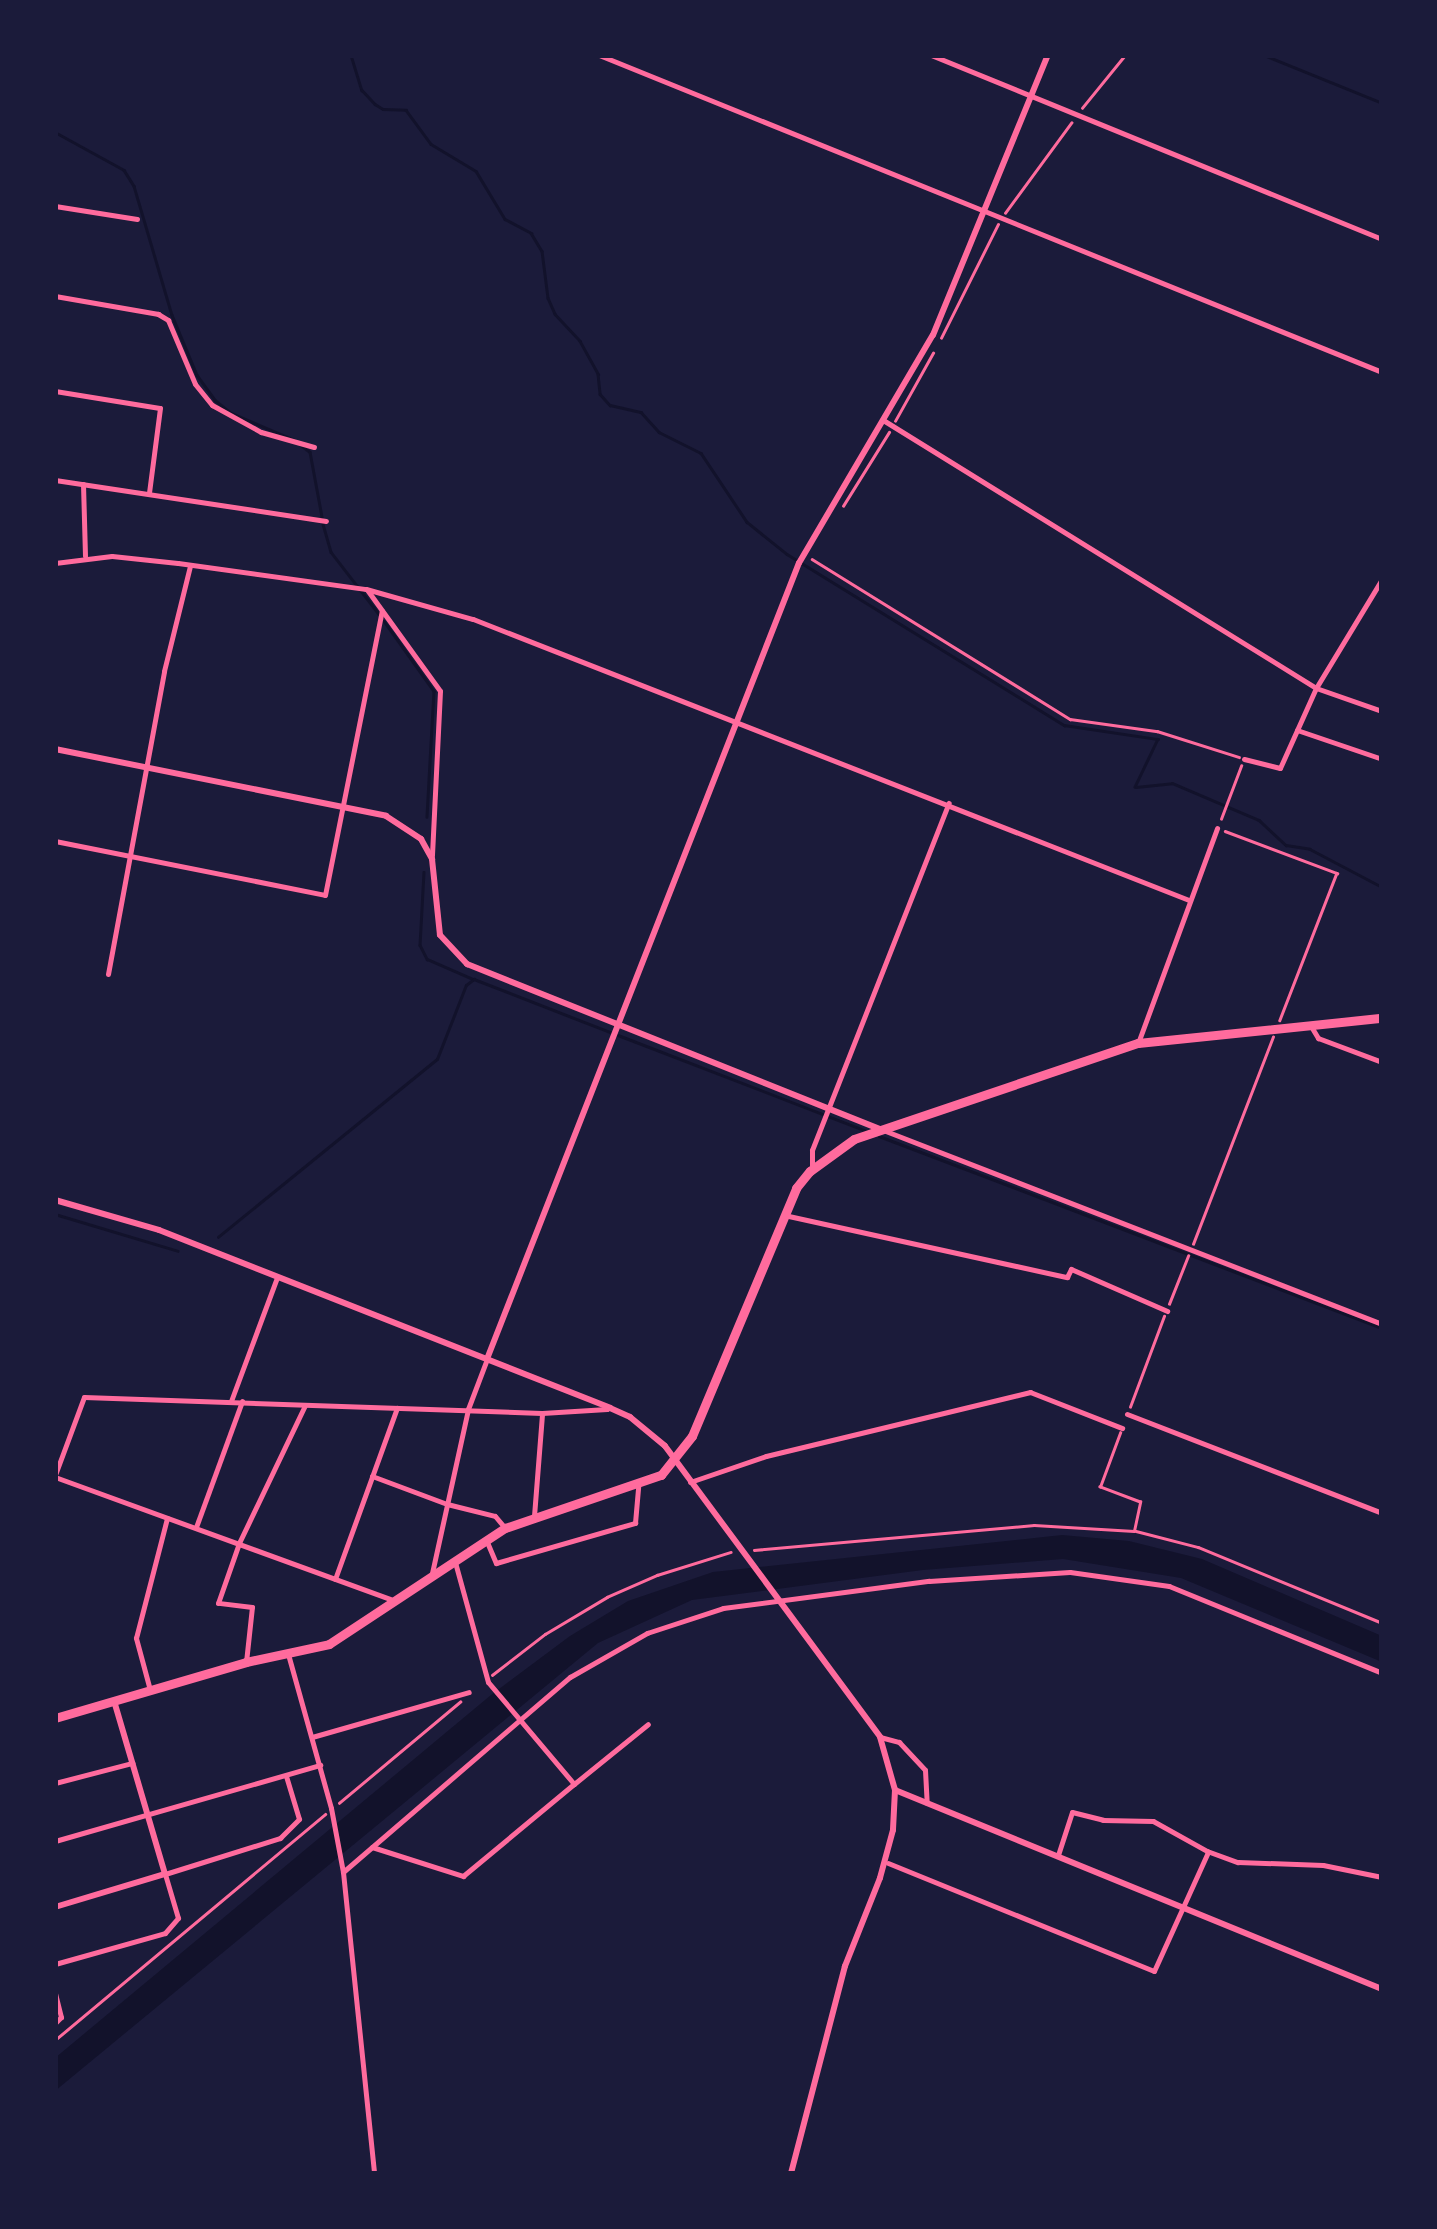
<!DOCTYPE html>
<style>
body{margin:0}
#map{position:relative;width:1437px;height:2229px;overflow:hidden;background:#1b1b3a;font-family:Cabin,sans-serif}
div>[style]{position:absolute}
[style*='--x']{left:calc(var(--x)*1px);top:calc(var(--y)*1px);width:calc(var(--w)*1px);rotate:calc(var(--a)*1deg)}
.water>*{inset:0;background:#12122b}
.stream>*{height:2.5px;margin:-1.25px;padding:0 1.25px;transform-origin:1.25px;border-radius:1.25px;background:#12122b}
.path>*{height:2.5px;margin:-1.25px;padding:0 1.25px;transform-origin:1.25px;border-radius:1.25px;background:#ff6b9d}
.minor>*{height:5px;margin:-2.5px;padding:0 2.5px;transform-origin:2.5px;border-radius:2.5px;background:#ff6b9d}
.tertiary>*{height:6px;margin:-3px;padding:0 3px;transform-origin:3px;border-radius:3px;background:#ff6b9d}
.primary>*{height:9px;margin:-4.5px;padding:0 4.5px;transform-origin:4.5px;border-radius:4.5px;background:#ff6b9d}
span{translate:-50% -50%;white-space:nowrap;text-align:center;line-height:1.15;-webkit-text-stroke:9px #1b1b3a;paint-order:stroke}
.frame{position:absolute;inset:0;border:58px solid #1b1b3a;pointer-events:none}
</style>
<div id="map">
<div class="water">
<i style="clip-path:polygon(1062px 1535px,1129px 1541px,1202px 1559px,1382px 1636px,1382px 1662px,1181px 1578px,1063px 1559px,923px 1570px,692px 1600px,598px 1643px,55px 2091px,55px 2058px,491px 1695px,570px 1636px,628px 1601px,713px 1572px)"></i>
</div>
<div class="stream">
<i style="--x:351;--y:55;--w:37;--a:73"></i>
<i style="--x:362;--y:90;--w:19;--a:47"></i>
<i style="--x:375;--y:104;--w:9;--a:32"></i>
<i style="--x:383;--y:109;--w:23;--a:2"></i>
<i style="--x:406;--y:110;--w:42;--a:53.7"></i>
<i style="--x:431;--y:144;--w:52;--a:31"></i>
<i style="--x:476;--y:171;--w:56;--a:58.9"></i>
<i style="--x:505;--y:219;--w:30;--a:28"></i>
<i style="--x:531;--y:233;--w:21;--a:59"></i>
<i style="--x:542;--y:251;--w:47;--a:82.7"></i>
<i style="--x:548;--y:298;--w:17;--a:66"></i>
<i style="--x:555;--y:314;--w:37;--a:47"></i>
<i style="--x:580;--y:341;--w:38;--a:61"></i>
<i style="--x:598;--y:374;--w:20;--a:84"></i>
<i style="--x:600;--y:394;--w:15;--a:48"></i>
<i style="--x:610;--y:405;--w:32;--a:13"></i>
<i style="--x:641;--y:412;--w:27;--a:48"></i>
<i style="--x:659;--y:432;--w:47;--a:26.6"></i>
<i style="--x:701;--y:453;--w:83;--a:56.3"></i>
<i style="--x:747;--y:522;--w:51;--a:38.7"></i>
<i style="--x:787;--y:554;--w:326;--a:31.7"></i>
<i style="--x:1064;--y:725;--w:95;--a:8.5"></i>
<i style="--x:1158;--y:739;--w:53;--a:115.6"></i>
<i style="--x:1264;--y:55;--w:127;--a:22.1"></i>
<i style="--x:55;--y:132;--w:79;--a:28.8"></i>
<i style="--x:124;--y:170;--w:19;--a:58"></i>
<i style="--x:134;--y:186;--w:134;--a:73.6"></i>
<i style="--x:172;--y:315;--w:65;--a:67.4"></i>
<i style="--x:197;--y:375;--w:31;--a:54"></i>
<i style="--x:215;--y:400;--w:21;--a:39"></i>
<i style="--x:231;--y:413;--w:69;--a:22.9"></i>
<i style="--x:301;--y:445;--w:11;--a:38"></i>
<i style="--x:310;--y:452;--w:66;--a:79.5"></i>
<i style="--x:323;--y:524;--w:29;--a:74"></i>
<i style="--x:331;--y:552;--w:78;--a:52.3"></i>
<i style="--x:384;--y:621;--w:86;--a:54.5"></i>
<i style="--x:434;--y:691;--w:126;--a:93.2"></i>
<i style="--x:1136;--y:787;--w:36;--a:-6"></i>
<i style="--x:1172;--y:783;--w:95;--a:23"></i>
<i style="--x:1259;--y:820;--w:37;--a:43"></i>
<i style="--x:1286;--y:845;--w:24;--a:9"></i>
<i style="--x:1310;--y:849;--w:81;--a:27.8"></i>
<i style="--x:424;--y:872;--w:73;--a:93.1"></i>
<i style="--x:420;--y:945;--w:16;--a:63"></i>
<i style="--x:427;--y:959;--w:50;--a:23.5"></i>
<i style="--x:618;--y:1035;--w:267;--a:21.1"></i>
<i style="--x:879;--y:1136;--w:538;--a:20.89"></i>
<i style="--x:55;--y:1214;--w:128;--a:16.7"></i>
<i style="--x:218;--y:1237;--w:282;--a:-39.1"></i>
<i style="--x:437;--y:1059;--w:79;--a:-68.6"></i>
<i style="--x:466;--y:985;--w:10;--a:-37"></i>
<i style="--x:474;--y:979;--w:146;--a:21.3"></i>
</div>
<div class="path">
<i style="--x:1082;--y:108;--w:68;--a:-50.9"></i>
<i style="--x:1005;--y:213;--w:112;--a:-53.7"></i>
<i style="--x:941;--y:338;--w:127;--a:-63.4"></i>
<i style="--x:895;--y:421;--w:78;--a:-60.8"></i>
<i style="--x:843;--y:506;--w:87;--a:-58.1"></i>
<i style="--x:812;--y:559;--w:304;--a:31.8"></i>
<i style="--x:1070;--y:719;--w:88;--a:7.9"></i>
<i style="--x:1157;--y:731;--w:86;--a:17.6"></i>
<i style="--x:1221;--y:819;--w:57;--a:-69.3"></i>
<i style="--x:1225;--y:831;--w:120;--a:20.6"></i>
<i style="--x:1337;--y:873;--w:158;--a:111.2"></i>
<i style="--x:1193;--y:1244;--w:222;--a:-68.9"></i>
<i style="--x:1169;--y:1304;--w:52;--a:-68.4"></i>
<i style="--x:1130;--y:1407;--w:97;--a:-69.5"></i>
<i style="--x:1136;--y:1531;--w:64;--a:14.5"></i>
<i style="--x:1198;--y:1547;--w:199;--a:22.4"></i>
<i style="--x:754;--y:1550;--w:281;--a:-5.1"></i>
<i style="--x:1034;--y:1525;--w:100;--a:3.4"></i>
<i style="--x:1134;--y:1531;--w:30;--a:-78"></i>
<i style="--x:1140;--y:1502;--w:43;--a:-159.4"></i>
<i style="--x:1100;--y:1487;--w:58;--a:-69.7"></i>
<i style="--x:492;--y:1675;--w:67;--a:-37.7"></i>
<i style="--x:545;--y:1634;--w:72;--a:-30.8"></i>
<i style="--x:607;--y:1597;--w:55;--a:-23.7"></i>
<i style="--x:657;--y:1575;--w:77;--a:-17.3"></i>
<i style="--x:339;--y:1803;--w:158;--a:-39.9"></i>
<i style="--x:55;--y:2040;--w:352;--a:-39.9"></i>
</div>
<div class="minor">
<i style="--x:599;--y:55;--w:845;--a:22.04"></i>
<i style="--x:931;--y:55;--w:487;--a:22.2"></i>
<i style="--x:55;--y:206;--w:83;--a:9"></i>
<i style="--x:55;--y:296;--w:105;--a:9.9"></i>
<i style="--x:158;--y:314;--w:12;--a:31"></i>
<i style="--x:168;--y:320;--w:69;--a:67.1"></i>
<i style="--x:195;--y:384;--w:27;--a:51"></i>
<i style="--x:212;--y:405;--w:56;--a:28.9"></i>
<i style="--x:261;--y:432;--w:55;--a:15.8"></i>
<i style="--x:55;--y:391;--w:106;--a:9.2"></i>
<i style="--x:160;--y:408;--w:86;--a:97.4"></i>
<i style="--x:883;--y:420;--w:509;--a:31.75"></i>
<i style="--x:1316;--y:688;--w:70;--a:19.2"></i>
<i style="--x:55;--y:480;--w:274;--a:8.6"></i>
<i style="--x:83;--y:484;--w:72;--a:88.4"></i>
<i style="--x:55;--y:563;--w:57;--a:-7"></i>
<i style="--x:112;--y:556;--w:66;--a:6.1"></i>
<i style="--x:178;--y:563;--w:190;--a:7.9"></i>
<i style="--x:366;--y:589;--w:111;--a:15.7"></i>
<i style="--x:473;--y:619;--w:769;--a:21.43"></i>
<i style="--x:368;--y:591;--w:123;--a:54.2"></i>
<i style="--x:440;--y:691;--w:165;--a:92.8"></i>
<i style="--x:1297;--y:730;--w:90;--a:18.8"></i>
<i style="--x:1244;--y:759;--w:37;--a:14"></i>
<i style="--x:1280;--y:768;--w:88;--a:-65.8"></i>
<i style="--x:1316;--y:688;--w:127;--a:-58.8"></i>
<i style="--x:55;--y:841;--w:275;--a:11.3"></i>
<i style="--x:325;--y:895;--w:290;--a:-78.7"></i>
<i style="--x:108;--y:974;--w:308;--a:-79.5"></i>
<i style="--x:164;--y:671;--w:108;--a:-76.1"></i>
<i style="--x:1312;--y:1028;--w:12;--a:59"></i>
<i style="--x:1318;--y:1038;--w:68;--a:20.6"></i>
<i style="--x:1138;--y:1043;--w:229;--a:-69.8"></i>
<i style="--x:883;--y:1130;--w:535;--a:21.24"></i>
<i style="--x:812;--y:1168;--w:18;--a:-90"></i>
<i style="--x:812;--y:1150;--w:373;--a:-68.5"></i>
<i style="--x:784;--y:1215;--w:290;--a:12.4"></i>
<i style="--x:1067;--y:1277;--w:9;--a:-63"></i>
<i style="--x:1071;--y:1269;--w:105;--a:23.6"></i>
<i style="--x:231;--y:1401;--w:132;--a:-69.6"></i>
<i style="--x:1127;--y:1414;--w:274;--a:21.2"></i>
<i style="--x:55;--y:1475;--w:83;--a:-69.6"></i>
<i style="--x:84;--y:1397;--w:458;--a:2"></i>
<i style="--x:542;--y:1413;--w:65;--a:-3.5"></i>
<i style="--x:372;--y:1476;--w:80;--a:20.5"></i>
<i style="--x:447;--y:1504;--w:49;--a:14"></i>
<i style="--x:495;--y:1516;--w:16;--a:50"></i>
<i style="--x:55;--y:1477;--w:357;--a:20"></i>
<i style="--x:690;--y:1482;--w:80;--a:-18.9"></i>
<i style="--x:766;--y:1456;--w:272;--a:-13.6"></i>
<i style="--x:1030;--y:1392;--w:99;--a:21.4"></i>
<i style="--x:534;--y:1516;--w:102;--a:-85.5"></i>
<i style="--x:196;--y:1527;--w:134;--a:-69.9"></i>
<i style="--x:487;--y:1542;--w:23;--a:67"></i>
<i style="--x:496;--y:1563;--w:145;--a:-16.1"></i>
<i style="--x:635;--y:1523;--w:37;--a:-85"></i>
<i style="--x:432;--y:1573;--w:168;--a:-77.6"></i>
<i style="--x:468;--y:1409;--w:53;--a:-69.2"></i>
<i style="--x:335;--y:1579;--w:182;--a:-70.1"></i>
<i style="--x:288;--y:1654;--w:160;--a:74.4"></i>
<i style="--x:331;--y:1808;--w:65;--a:79.4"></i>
<i style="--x:343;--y:1872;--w:304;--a:84.1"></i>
<i style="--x:246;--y:1662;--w:55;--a:-83.8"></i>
<i style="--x:252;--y:1607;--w:34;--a:-173"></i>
<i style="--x:218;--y:1603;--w:64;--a:-70.7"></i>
<i style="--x:239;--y:1543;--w:153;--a:-64.4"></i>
<i style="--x:150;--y:1690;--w:54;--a:-105.1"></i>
<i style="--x:136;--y:1638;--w:124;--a:-75.5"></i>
<i style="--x:312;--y:1737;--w:163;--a:-16"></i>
<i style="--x:880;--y:1737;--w:20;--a:15"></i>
<i style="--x:899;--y:1742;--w:38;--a:47"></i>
<i style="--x:925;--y:1770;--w:33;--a:87"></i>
<i style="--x:55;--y:1783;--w:80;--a:-14.6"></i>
<i style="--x:574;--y:1784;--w:95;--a:-39"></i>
<i style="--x:55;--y:1841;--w:276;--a:-16"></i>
<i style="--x:372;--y:1847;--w:96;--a:17.7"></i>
<i style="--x:463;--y:1876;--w:144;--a:-39.7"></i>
<i style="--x:574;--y:1784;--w:133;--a:-130.1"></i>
<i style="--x:488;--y:1682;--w:124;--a:-105.4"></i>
<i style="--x:1058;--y:1855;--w:45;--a:-72"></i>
<i style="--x:1072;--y:1812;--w:32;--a:14"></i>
<i style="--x:1103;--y:1820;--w:50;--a:1.1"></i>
<i style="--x:1153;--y:1821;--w:62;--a:29.1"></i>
<i style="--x:1207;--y:1851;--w:33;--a:20"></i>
<i style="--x:1238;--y:1862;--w:85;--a:2"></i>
<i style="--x:1323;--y:1865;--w:60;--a:11.5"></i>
<i style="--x:888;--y:1863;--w:287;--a:22.1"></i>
<i style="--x:1154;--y:1971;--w:131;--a:-65.6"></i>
<i style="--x:343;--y:1872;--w:299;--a:-40.7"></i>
<i style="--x:570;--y:1677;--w:89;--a:-29.7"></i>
<i style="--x:647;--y:1633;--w:80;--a:-18.2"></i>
<i style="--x:723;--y:1608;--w:208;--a:-7.5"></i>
<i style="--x:929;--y:1581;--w:141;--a:-3.7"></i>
<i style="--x:1070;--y:1572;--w:100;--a:8"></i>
<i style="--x:1169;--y:1586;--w:230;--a:22.2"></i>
<i style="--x:55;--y:1964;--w:114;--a:-15.7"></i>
<i style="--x:165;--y:1933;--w:20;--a:-49"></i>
<i style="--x:178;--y:1918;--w:46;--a:-106.5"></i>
<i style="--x:165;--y:1874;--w:121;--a:-17.4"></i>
<i style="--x:280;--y:1838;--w:27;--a:-45"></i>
<i style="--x:299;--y:1819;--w:45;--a:-106.8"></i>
<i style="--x:55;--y:1993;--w:25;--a:76"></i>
<i style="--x:61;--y:2017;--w:8;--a:135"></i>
</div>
<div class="tertiary">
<i style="--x:55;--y:749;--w:338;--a:11.4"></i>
<i style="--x:386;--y:816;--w:42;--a:33.3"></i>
<i style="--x:421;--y:839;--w:23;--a:61"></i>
<i style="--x:432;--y:859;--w:76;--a:84"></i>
<i style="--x:440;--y:935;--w:40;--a:47"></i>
<i style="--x:467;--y:964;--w:444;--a:21.8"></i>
<i style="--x:55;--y:1200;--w:108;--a:16.1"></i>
<i style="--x:159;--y:1230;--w:485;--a:21.5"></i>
<i style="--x:610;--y:1408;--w:22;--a:24"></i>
<i style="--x:630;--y:1417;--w:45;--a:39.6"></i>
<i style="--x:665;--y:1446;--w:362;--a:53.5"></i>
<i style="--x:880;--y:1737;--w:55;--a:74.2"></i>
<i style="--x:895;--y:1790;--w:40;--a:92.9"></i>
<i style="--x:893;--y:1830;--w:50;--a:105.2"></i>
<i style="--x:880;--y:1878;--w:95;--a:111.7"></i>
<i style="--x:845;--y:1966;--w:215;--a:104.6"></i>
<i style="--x:487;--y:1359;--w:855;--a:-68.6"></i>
<i style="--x:799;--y:563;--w:264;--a:-59.6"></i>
<i style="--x:933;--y:335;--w:303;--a:-67.7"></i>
<i style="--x:895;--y:1790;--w:526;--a:22.23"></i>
<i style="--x:55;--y:1907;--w:115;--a:-16.7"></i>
<i style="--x:165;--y:1874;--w:180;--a:-106.4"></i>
</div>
<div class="primary">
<i style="--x:55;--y:1718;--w:199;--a:-16.3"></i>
<i style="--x:246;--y:1662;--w:85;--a:-12.2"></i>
<i style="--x:329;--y:1644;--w:211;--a:-33.4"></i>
<i style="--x:505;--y:1528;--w:165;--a:-18.8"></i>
<i style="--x:661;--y:1475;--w:50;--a:-51.5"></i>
<i style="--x:692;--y:1436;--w:269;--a:-67.2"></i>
<i style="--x:796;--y:1188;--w:22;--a:-51"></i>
<i style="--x:810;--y:1171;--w:54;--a:-36"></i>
<i style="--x:854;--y:1139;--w:300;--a:-18.7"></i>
<i style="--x:1138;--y:1043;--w:245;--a:-5.9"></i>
</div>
<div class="frame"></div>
</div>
